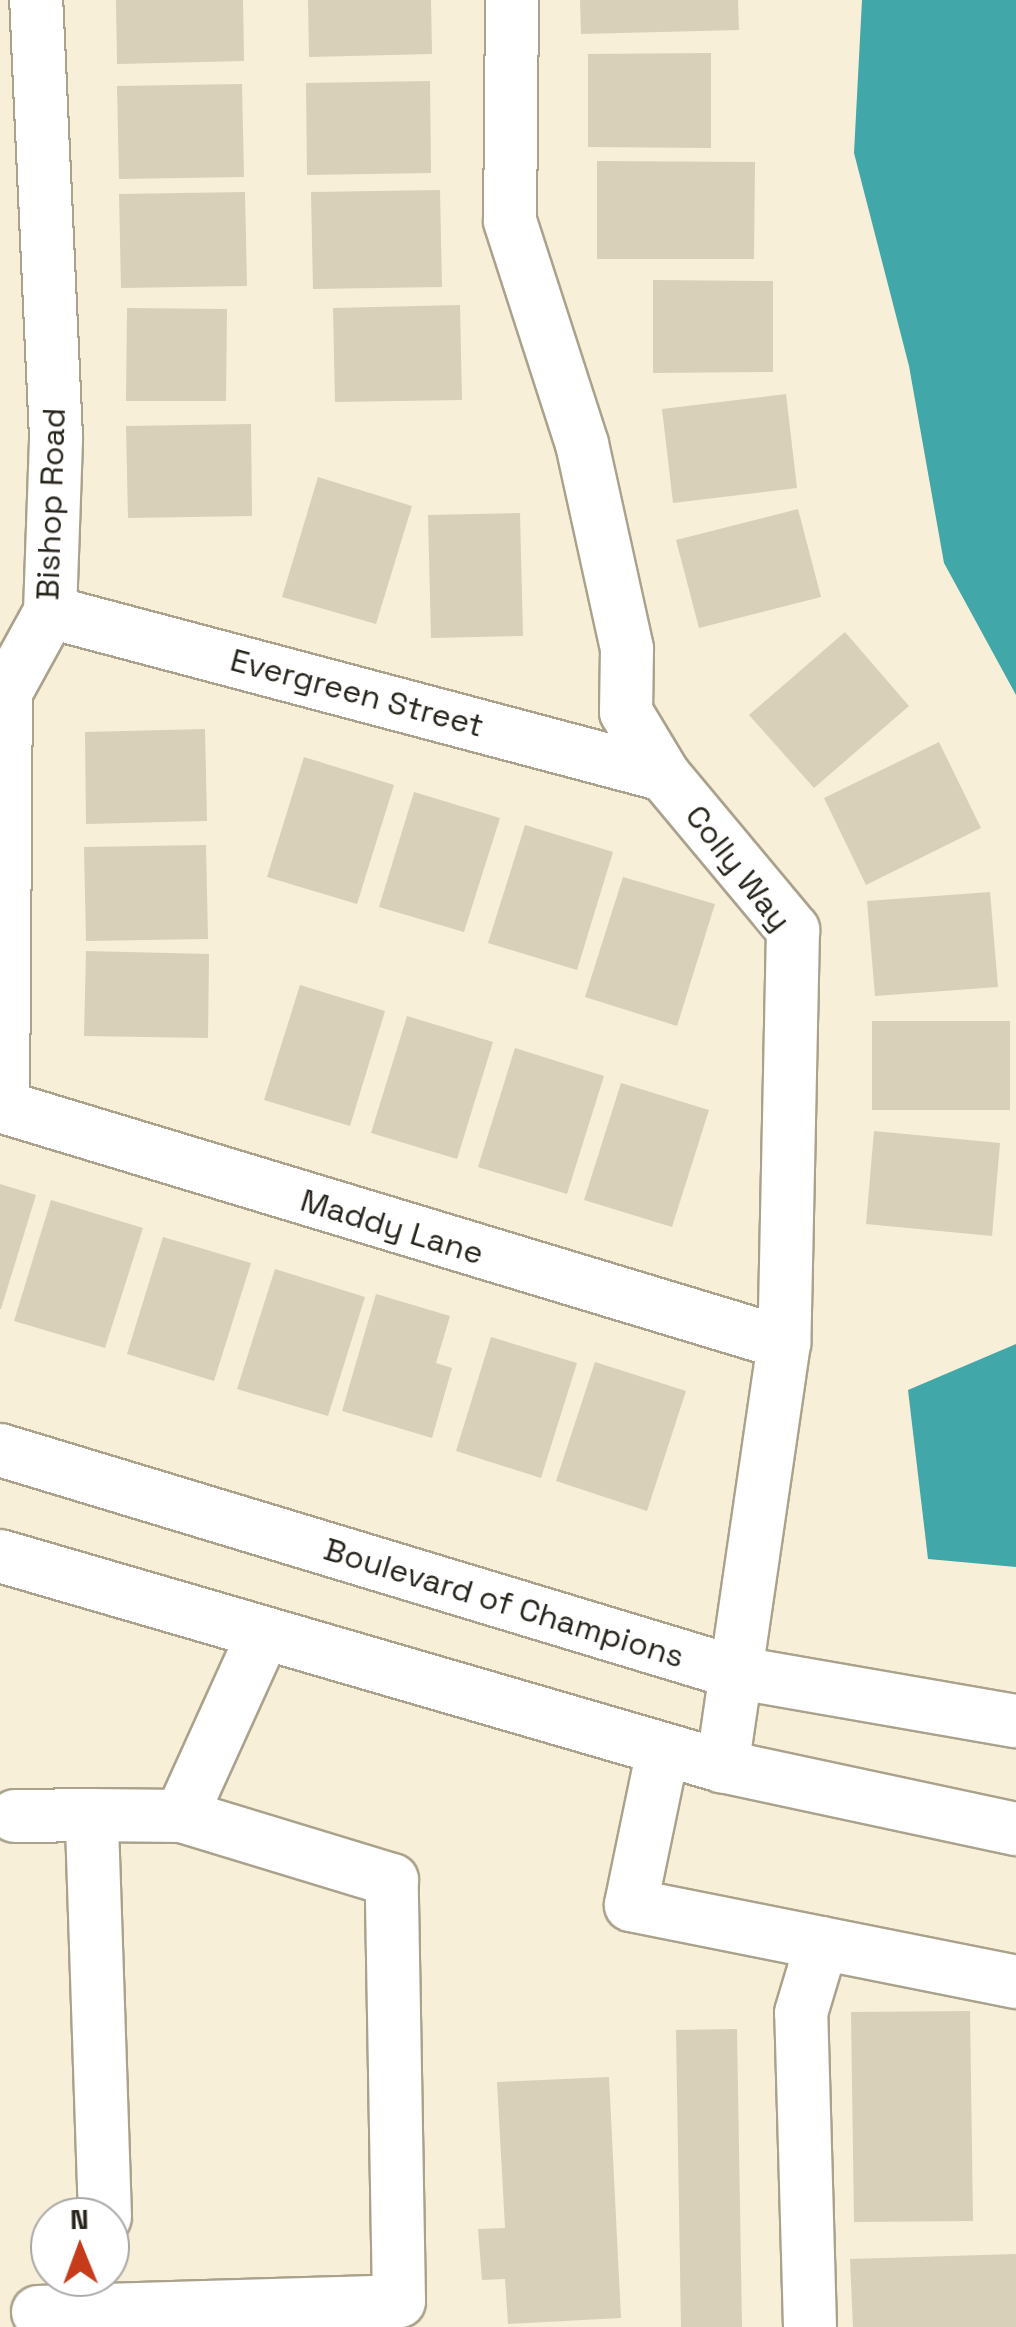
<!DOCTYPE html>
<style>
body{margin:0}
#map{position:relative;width:1016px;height:2327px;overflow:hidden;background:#f8efd8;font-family:"Space Grotesk",sans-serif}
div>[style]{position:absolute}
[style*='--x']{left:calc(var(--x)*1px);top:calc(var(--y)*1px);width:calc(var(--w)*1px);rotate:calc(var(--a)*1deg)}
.water>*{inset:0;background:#41a7a8}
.building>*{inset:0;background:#d9d0b9}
.roads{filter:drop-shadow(2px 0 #aaa28c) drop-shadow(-2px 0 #aaa28c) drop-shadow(0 2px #aaa28c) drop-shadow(0 -2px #aaa28c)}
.minor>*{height:52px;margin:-26px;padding:0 26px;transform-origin:26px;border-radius:26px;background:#fff}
span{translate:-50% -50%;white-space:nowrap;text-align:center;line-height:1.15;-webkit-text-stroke:9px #fff;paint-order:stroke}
.street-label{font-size:32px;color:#27241b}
.north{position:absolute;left:30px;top:2197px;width:100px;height:100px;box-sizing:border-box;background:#fff;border:2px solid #a9a7a4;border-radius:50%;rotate:359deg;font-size:28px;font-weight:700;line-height:40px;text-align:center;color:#27241b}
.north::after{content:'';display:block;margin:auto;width:35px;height:45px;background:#c63c1b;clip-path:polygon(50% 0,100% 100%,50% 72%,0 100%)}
</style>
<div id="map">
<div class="water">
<i style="clip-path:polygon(862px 0,1016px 0,1016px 695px,944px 563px,909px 366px,854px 153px)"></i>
<i style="clip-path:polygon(1016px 1344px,1016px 1567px,928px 1559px,908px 1390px)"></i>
</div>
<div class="building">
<i style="clip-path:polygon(116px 0,243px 0,244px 61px,117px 64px)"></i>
<i style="clip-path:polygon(308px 0,431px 0,432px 54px,309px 57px)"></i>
<i style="clip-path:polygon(580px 0,738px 0,739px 30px,581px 34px)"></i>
<i style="clip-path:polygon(711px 53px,711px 148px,588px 147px,588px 54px)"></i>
<i style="clip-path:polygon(430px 81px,431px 173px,307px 175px,306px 83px)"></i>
<i style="clip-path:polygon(242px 84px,244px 177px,119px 179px,117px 86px)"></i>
<i style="clip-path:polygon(597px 161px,755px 162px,754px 259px,597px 259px)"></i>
<i style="clip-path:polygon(440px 190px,442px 287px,313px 289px,311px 192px)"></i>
<i style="clip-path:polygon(245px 192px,247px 286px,121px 288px,119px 194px)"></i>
<i style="clip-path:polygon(653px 280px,773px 281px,773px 372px,653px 373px)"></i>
<i style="clip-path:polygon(460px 305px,462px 400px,335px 402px,333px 308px)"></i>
<i style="clip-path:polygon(127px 308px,227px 309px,226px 401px,126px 401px)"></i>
<i style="clip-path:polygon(786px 394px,797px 488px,673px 503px,662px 409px)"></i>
<i style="clip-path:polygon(251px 424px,252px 516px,128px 518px,126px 426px)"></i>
<i style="clip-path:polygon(318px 477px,412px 506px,376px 624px,282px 597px)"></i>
<i style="clip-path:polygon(798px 509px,821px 597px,699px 628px,676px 540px)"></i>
<i style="clip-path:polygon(520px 513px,523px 636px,431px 638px,428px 515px)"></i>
<i style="clip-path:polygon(845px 632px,909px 706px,814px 788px,749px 715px)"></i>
<i style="clip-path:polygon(205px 729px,207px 821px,86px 824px,85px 732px)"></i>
<i style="clip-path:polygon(939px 742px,981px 828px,866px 885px,824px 798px)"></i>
<i style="clip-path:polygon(304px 757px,394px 785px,357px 904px,267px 877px)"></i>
<i style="clip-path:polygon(414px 792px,500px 818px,464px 932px,379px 907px)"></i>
<i style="clip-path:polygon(525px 825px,613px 852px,577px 970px,488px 943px)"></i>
<i style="clip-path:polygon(206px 845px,208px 939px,86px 941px,84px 847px)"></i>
<i style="clip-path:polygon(623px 877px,715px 904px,677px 1026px,585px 997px)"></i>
<i style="clip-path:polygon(990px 892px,998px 987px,875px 996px,867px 901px)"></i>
<i style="clip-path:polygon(86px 951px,209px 954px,208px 1038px,84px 1036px)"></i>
<i style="clip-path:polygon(300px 985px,385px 1011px,350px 1126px,264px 1100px)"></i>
<i style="clip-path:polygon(407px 1016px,493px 1042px,457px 1159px,371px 1133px)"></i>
<i style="clip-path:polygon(872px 1021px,1010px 1021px,1010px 1110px,872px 1110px)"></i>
<i style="clip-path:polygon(515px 1048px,604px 1076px,567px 1194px,478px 1167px)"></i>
<i style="clip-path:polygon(621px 1083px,709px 1110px,672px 1227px,584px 1200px)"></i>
<i style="clip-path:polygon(874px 1131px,1000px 1143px,992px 1236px,866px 1224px)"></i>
<i style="clip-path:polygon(0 1184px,36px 1195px,1px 1309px,0 1309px)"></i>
<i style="clip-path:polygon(51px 1200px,143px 1228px,105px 1348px,14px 1321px)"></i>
<i style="clip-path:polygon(163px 1237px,251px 1263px,214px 1381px,127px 1354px)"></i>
<i style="clip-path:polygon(275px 1269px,365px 1297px,328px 1416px,237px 1389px)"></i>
<i style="clip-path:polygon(376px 1294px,450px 1316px,436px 1363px,452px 1368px,432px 1438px,342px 1411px)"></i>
<i style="clip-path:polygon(491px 1337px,577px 1363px,541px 1478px,456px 1451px)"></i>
<i style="clip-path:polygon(595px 1362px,686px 1391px,647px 1511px,556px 1481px)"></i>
<i style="clip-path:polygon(970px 2011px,973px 2221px,854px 2222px,851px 2012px)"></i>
<i style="clip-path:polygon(737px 2029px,742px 2327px,681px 2327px,676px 2030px)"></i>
<i style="clip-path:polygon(609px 2077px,621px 2318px,508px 2324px,505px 2279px,482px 2280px,478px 2229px,505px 2228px,497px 2082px)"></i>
<i style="clip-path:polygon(1016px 2254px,1016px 2327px,853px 2327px,850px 2259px)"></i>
</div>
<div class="roads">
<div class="minor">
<i style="--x:512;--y:0;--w:221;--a:90.5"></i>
<i style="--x:510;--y:221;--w:234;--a:72.1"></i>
<i style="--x:582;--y:444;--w:210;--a:77.6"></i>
<i style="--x:627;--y:649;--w:63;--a:90.9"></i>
<i style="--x:626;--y:712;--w:74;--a:58.9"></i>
<i style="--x:664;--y:775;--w:202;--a:50.2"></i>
<i style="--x:793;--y:930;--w:413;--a:91.2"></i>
<i style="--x:784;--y:1343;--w:428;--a:98.3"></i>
<i style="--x:50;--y:612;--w:635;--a:14.87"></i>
<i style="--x:0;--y:1106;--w:819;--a:16.82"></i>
<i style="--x:3;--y:1107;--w:415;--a:-89.6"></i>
<i style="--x:6;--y:692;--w:91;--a:-61.2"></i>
<i style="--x:50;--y:612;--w:175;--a:-88"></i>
<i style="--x:56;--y:437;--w:437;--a:-92.6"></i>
<i style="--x:0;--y:1450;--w:767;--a:16.83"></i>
<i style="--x:734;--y:1672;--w:286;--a:9.9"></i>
<i style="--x:0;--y:1556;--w:752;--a:16.22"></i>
<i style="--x:722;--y:1766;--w:301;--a:12.1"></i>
<i style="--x:663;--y:1750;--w:158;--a:101.7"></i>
<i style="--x:631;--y:1905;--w:393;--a:11.3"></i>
<i style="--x:15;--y:1816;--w:77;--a:-0.7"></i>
<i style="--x:105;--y:2217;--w:402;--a:-91.9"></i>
<i style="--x:92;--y:1815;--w:89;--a:0.6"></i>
<i style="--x:38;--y:2312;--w:361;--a:-1.7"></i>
<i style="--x:399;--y:2301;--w:421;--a:-91"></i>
<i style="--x:392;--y:1880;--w:220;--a:-163.1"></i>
<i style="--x:181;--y:1816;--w:199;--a:-65.6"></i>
<i style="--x:810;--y:2327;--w:314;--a:-91.6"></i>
<i style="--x:801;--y:2013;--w:73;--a:-73.3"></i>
</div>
</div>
<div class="street-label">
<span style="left:51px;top:504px;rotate:-88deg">Bishop Road</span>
<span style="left:357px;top:693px;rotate:15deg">Evergreen Street</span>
<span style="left:738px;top:868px;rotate:52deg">Colly Way</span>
<span style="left:392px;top:1227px;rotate:17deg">Maddy Lane</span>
<span style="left:504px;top:1603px;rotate:17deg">Boulevard of Champions</span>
</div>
<div class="north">N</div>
</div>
